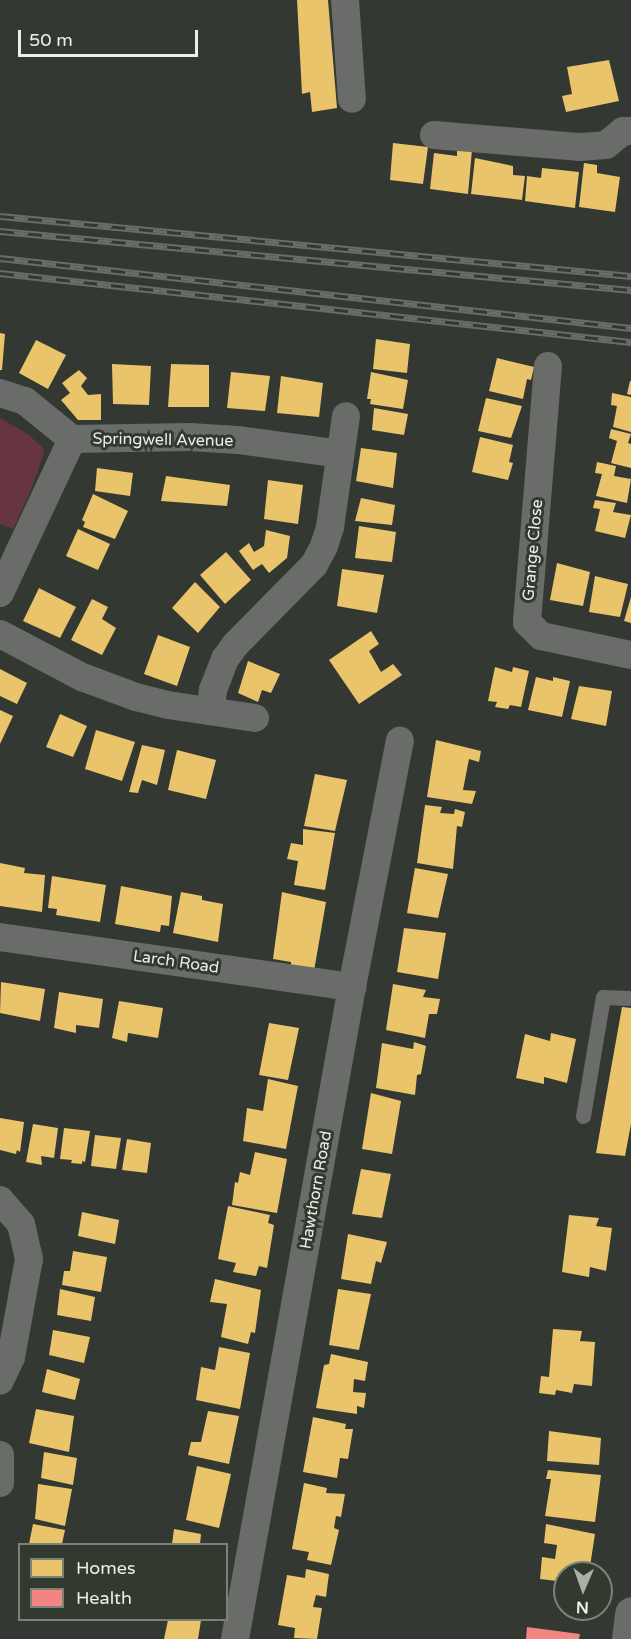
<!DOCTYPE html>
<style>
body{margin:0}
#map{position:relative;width:631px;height:1639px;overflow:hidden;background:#333832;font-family:"Varela Round",sans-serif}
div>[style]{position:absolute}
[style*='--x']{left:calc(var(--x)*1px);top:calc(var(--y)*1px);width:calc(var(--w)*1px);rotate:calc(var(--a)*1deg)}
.green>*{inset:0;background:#673540}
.homes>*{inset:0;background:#e9c46a}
.health>*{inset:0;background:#f28482}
.service>*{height:15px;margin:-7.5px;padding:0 7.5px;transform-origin:7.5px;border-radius:7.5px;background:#696c68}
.minor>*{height:28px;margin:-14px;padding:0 14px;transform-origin:14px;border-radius:14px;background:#696c68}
.tertiary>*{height:33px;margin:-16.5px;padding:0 16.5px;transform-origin:16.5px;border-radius:16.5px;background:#696c68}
.rail>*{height:7px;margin-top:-3.5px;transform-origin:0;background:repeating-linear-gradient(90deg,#323a30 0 14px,#696d68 0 28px);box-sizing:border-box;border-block:2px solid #696d68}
span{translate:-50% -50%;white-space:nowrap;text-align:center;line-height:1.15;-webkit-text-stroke:6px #323a30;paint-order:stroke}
.street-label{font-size:16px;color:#eaefe8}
.legend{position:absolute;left:18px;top:1543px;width:210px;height:78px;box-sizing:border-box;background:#323a30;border:2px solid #7c827a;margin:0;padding:8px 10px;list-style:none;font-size:18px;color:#eaefe8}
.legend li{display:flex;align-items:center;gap:12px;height:30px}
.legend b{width:30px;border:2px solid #7c827a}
.north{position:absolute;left:553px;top:1561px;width:60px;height:60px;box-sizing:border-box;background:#323a30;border:2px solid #7c827a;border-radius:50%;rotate:182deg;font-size:16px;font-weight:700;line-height:24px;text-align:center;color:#eaefe8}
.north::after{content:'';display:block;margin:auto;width:21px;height:27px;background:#aaafa8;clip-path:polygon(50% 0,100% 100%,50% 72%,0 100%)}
.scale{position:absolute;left:18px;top:30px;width:180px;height:27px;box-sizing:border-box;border:3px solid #eaefe8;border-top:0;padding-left:8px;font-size:18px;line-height:21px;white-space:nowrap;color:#eaefe8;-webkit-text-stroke:4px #323a30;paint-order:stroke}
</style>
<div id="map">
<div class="green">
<i style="clip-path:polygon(0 418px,28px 434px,42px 447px,44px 453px,31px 490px,13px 529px,0 524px)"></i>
</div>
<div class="homes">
<i style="clip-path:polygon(297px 0,328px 0,337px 108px,312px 112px,310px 92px,302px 94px)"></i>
<i style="clip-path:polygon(609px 60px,619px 101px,566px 112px,562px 96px,572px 94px,567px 67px)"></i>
<i style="clip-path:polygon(393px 143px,428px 147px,423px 184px,390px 180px)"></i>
<i style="clip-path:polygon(457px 148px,472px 150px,468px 194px,430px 189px,434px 153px,457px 156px)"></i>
<i style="clip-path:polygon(475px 158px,513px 166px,513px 175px,525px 176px,522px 200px,471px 194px)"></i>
<i style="clip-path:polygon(584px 163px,597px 165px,597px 173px,620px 177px,615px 212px,579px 207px)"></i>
<i style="clip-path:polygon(542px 168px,579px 172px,575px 208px,525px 201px,527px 176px,541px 178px)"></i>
<i style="clip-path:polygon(0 333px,5px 334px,2px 370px,0 370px)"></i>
<i style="clip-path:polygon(376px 339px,410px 344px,407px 373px,373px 369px)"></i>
<i style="clip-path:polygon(36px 340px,66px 355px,48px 389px,19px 373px)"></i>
<i style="clip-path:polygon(497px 358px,534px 367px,531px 380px,527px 379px,523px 399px,489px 391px)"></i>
<i style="clip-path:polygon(112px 364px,151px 366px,149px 405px,113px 404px)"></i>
<i style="clip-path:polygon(171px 364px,209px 365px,209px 407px,168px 407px)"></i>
<i style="clip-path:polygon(79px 370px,87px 378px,81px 386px,88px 395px,101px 394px,101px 420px,78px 420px,61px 400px,70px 393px,62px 383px)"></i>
<i style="clip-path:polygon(231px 372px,270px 376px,265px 411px,227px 408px)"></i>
<i style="clip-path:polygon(371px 372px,408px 380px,403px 409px,370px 404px,371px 399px,367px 399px)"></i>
<i style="clip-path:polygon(281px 376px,323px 383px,319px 417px,277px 413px)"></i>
<i style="clip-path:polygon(630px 381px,631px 381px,631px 395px,627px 394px)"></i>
<i style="clip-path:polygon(612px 393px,631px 397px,631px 432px,613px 427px,617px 406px,611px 405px)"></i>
<i style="clip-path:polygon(486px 398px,522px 406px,511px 438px,478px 431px)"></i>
<i style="clip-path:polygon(374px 408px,408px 414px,404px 435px,372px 430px)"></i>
<i style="clip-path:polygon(611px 429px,631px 434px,628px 443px,631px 444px,631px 468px,611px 463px,617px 441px,609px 438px)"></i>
<i style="clip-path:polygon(480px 437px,513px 445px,509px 462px,513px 463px,508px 480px,472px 472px)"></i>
<i style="clip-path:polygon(361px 448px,397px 453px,393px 488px,356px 481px)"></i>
<i style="clip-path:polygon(597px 462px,616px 466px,614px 476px,631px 479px,627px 503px,596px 496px,602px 474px,595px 473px)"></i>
<i style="clip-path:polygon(97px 468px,133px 473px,130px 496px,95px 491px)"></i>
<i style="clip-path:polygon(166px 476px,230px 485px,227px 506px,161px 501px)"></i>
<i style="clip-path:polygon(268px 480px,303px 485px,298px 524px,264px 519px)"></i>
<i style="clip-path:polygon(93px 494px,128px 511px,115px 539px,83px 527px,85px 522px,82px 520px)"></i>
<i style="clip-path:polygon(361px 498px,395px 505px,392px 525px,355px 521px)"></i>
<i style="clip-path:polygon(595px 500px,616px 503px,613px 512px,631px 515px,625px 538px,595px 531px,600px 509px,593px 508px)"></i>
<i style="clip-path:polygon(359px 526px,396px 532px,392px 562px,355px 558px)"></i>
<i style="clip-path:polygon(78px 529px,110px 544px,98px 570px,66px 556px)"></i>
<i style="clip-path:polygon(266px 530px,290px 536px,287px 558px,269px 573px,262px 564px,253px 570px,239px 551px,249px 543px,254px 552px,264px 546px)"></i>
<i style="clip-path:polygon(226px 552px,251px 580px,225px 604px,200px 575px)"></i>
<i style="clip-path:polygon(557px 563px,590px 572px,583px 606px,550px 600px)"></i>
<i style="clip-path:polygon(342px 569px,384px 575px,377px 613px,337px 606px)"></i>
<i style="clip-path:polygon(595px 576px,628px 584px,620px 617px,589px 612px)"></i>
<i style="clip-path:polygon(195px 582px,220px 607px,198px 633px,172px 608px)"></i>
<i style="clip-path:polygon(39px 588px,76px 607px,60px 638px,23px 621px)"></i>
<i style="clip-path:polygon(631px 597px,631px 623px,624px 621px)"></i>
<i style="clip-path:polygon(92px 599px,108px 607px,102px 619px,116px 628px,102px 655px,71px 640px)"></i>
<i style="clip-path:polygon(371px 631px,379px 644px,369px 651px,381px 672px,393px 664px,402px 675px,359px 704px,329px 660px)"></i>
<i style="clip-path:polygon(158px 635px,190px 647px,177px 686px,144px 674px)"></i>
<i style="clip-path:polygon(248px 661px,280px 674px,271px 693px,262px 690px,258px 702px,238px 693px)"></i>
<i style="clip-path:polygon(495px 667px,512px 672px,513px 667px,529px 671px,521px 707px,510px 705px,508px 709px,495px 707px,497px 702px,488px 701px)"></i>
<i style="clip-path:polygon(0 669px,27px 683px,17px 704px,0 696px)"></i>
<i style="clip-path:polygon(536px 677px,553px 681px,553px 677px,570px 681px,562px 717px,528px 710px)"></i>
<i style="clip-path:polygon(579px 686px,612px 691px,606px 726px,571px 719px)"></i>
<i style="clip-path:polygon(0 710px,13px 716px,0 744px)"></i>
<i style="clip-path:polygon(60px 714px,87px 726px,73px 757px,46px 747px)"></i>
<i style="clip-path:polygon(96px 730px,135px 742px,122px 781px,85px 769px)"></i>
<i style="clip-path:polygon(436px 740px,481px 751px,479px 762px,469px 759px,463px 790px,476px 791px,472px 804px,427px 797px)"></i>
<i style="clip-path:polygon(142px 745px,165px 750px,157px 785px,142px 780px,138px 793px,129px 792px)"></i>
<i style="clip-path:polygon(177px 750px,216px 760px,206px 799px,168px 790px)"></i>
<i style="clip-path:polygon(315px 774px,347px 780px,335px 831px,304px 826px)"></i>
<i style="clip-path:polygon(425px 805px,442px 807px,440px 813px,454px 814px,455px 809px,465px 812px,462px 827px,457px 826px,453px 869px,417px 863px)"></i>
<i style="clip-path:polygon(303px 829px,335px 833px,325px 890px,294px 885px,298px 861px,287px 859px,291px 843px,303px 845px)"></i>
<i style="clip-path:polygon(0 863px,25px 868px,24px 873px,45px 875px,42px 912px,0 906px)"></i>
<i style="clip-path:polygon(415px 868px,448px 874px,438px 918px,407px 913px)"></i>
<i style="clip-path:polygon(52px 876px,106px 885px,100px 922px,56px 915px,57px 909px,48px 908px)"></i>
<i style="clip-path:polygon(121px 886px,172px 896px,169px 926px,161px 925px,160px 932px,115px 924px)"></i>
<i style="clip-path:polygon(181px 892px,202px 896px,202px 900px,223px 904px,218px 942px,173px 933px)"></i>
<i style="clip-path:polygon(282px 892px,326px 902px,314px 971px,291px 967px,291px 962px,273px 959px)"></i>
<i style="clip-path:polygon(404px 928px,446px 933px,438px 979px,397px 972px)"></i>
<i style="clip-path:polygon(1px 982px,45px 989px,40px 1021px,0 1013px)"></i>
<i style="clip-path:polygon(393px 984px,426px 990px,423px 997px,440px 999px,437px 1014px,429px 1014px,425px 1038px,386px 1030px)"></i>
<i style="clip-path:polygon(59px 992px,103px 999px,99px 1028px,76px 1025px,76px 1033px,54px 1028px)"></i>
<i style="clip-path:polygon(119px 1001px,163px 1008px,158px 1038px,128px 1033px,127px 1042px,112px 1038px)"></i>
<i style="clip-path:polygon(622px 1007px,631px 1008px,631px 1124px,625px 1156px,596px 1153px)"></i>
<i style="clip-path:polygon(269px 1023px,299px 1028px,288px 1080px,259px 1075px)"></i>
<i style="clip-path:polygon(551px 1033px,576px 1039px,567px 1083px,544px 1077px,544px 1084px,516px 1078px,525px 1034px,550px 1041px)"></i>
<i style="clip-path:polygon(414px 1042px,426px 1046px,421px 1074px,417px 1075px,415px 1095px,376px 1088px,382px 1043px,413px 1049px)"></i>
<i style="clip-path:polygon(268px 1079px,298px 1086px,286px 1149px,243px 1141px,247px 1108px,263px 1111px)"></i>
<i style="clip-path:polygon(371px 1093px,401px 1101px,392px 1154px,362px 1149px)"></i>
<i style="clip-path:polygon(0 1118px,24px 1122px,20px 1152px,17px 1150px,16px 1154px,0 1150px)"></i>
<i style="clip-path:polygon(33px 1124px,58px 1128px,54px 1158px,41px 1156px,42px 1165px,26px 1162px)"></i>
<i style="clip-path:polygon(64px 1128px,90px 1131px,85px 1162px,82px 1161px,82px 1164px,71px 1163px,72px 1160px,60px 1159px)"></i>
<i style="clip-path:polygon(95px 1135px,121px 1138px,116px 1169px,91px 1166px)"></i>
<i style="clip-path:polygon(127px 1139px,151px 1143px,147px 1173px,122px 1170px)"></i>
<i style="clip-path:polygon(255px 1152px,287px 1159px,277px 1213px,232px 1205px,235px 1182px,238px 1183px,240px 1172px,250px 1175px)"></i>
<i style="clip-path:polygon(361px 1169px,391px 1174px,382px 1218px,352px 1214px)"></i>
<i style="clip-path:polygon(228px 1206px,270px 1215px,268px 1223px,274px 1225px,267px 1268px,259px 1266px,256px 1276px,233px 1272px,236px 1263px,218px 1259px)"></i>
<i style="clip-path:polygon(82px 1212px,119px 1220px,115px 1244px,78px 1236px)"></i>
<i style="clip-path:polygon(569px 1215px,599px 1218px,596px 1226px,612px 1228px,606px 1271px,590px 1267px,589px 1277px,562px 1272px)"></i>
<i style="clip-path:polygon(348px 1234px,387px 1242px,381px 1263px,376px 1261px,371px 1284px,341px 1279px)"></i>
<i style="clip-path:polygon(73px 1251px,107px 1257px,101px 1292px,62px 1285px,64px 1271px,70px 1271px)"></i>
<i style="clip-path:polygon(215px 1279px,261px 1290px,255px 1333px,251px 1332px,248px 1344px,221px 1337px,227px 1304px,210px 1302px)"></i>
<i style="clip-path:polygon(60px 1289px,95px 1297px,91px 1321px,57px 1315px)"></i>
<i style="clip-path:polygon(338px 1289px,371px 1294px,359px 1350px,329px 1345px)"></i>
<i style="clip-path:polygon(553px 1329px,582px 1331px,580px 1341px,595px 1342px,592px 1386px,574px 1384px,572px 1393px,556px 1390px,555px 1395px,539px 1393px,541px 1376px,549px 1377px)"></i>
<i style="clip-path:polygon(53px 1330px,90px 1337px,84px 1363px,49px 1355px)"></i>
<i style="clip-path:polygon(219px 1347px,250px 1353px,240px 1409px,196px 1400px,201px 1367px,215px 1370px)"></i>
<i style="clip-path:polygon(331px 1354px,368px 1362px,365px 1381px,354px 1379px,353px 1392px,366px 1393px,364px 1408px,357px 1406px,357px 1414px,316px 1408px,324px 1365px,329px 1364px)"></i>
<i style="clip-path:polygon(47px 1369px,80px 1379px,75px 1400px,42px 1392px)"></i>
<i style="clip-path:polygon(36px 1409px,74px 1416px,69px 1452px,29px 1443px)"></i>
<i style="clip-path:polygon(208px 1411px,239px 1416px,229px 1464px,188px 1455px,191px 1442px,201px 1442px)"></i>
<i style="clip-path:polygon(313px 1417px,346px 1424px,345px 1429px,353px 1429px,348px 1459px,340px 1458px,337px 1478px,303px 1472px)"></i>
<i style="clip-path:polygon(549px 1431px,601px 1438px,599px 1465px,547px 1461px)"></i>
<i style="clip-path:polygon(44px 1452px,77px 1458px,73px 1485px,41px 1478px)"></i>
<i style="clip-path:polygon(197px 1466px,231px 1474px,219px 1528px,186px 1520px)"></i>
<i style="clip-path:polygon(548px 1470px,601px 1475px,595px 1522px,545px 1516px,551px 1479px,546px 1479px)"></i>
<i style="clip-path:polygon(304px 1483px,327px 1488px,326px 1493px,345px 1494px,341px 1517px,336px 1516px,334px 1528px,339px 1530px,331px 1565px,307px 1560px,309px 1552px,292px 1549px)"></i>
<i style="clip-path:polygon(38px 1484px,72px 1489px,65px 1526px,35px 1519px)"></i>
<i style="clip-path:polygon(33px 1524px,65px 1530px,62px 1544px,29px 1544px)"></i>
<i style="clip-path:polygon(546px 1524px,595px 1534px,589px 1573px,565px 1573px,565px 1582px,540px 1579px,542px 1557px,555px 1559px,557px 1545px,544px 1543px)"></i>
<i style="clip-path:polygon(174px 1529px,201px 1534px,200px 1544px,172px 1544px)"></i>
<i style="clip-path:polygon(306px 1569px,329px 1574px,326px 1597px,316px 1595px,313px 1607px,322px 1608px,317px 1639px,294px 1638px,295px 1628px,278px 1625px,287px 1575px,305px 1578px)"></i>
<i style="clip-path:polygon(168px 1620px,201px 1620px,198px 1639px,164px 1639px)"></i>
</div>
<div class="health">
<i style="clip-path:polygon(527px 1627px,580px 1634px,579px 1639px,526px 1639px)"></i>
</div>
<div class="service">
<i style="--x:583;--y:1116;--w:121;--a:-80.5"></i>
<i style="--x:603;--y:997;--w:28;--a:2"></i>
</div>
<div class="minor">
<i style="--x:345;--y:0;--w:99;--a:86"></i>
<i style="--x:434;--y:135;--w:145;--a:4.7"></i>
<i style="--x:579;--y:147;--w:27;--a:-4"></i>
<i style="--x:606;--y:145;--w:22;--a:-39"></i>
<i style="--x:623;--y:131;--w:8;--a:0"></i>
<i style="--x:548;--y:366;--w:257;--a:94.7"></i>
<i style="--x:527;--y:622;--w:20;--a:45"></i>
<i style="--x:541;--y:636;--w:92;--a:11.9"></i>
<i style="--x:0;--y:393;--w:26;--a:18"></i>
<i style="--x:25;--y:401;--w:60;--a:39"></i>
<i style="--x:72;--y:439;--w:117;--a:-1"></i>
<i style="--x:189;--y:437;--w:49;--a:3.5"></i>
<i style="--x:238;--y:440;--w:103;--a:7.8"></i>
<i style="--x:0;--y:593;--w:170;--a:-64.9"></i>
<i style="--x:0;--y:634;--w:93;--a:27.7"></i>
<i style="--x:82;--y:677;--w:58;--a:20.3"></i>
<i style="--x:136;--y:697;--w:33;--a:14"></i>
<i style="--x:168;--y:705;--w:88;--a:8.5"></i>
<i style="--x:211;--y:711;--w:21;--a:-85"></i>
<i style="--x:213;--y:690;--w:33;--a:-69"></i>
<i style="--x:225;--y:659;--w:17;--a:-54"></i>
<i style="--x:235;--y:645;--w:112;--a:-45.4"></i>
<i style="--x:314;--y:565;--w:21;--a:-62"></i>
<i style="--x:324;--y:546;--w:20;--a:-72"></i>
<i style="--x:330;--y:527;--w:112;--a:-81.8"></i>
<i style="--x:0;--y:937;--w:356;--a:8.1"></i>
<i style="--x:0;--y:1200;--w:32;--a:49"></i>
<i style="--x:21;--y:1224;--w:36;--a:77"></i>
<i style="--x:29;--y:1259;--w:100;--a:100.4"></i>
<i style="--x:11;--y:1357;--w:26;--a:115"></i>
<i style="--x:0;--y:1455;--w:28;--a:90"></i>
<i style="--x:235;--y:1639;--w:662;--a:-79.83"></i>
<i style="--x:352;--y:987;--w:251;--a:-79"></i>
</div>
<div class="tertiary">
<i style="--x:628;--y:1639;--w:26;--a:-83"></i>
</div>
<div class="rail">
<i style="--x:0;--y:216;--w:634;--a:5.43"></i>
<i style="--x:0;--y:231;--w:634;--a:5.34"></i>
<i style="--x:0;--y:258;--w:635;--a:6.33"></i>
<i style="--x:0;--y:273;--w:635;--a:6.24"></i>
</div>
<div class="street-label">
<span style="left:163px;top:440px;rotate:1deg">Springwell Avenue</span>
<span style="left:533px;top:550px;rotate:-85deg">Grange Close</span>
<span style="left:176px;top:962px;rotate:8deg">Larch Road</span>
<span style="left:316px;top:1190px;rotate:-80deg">Hawthorn Road</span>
</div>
<ul class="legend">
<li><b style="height:16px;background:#e9c46a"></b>Homes</li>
<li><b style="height:16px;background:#f28482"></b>Health</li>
</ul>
<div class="north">N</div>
<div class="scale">50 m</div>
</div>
